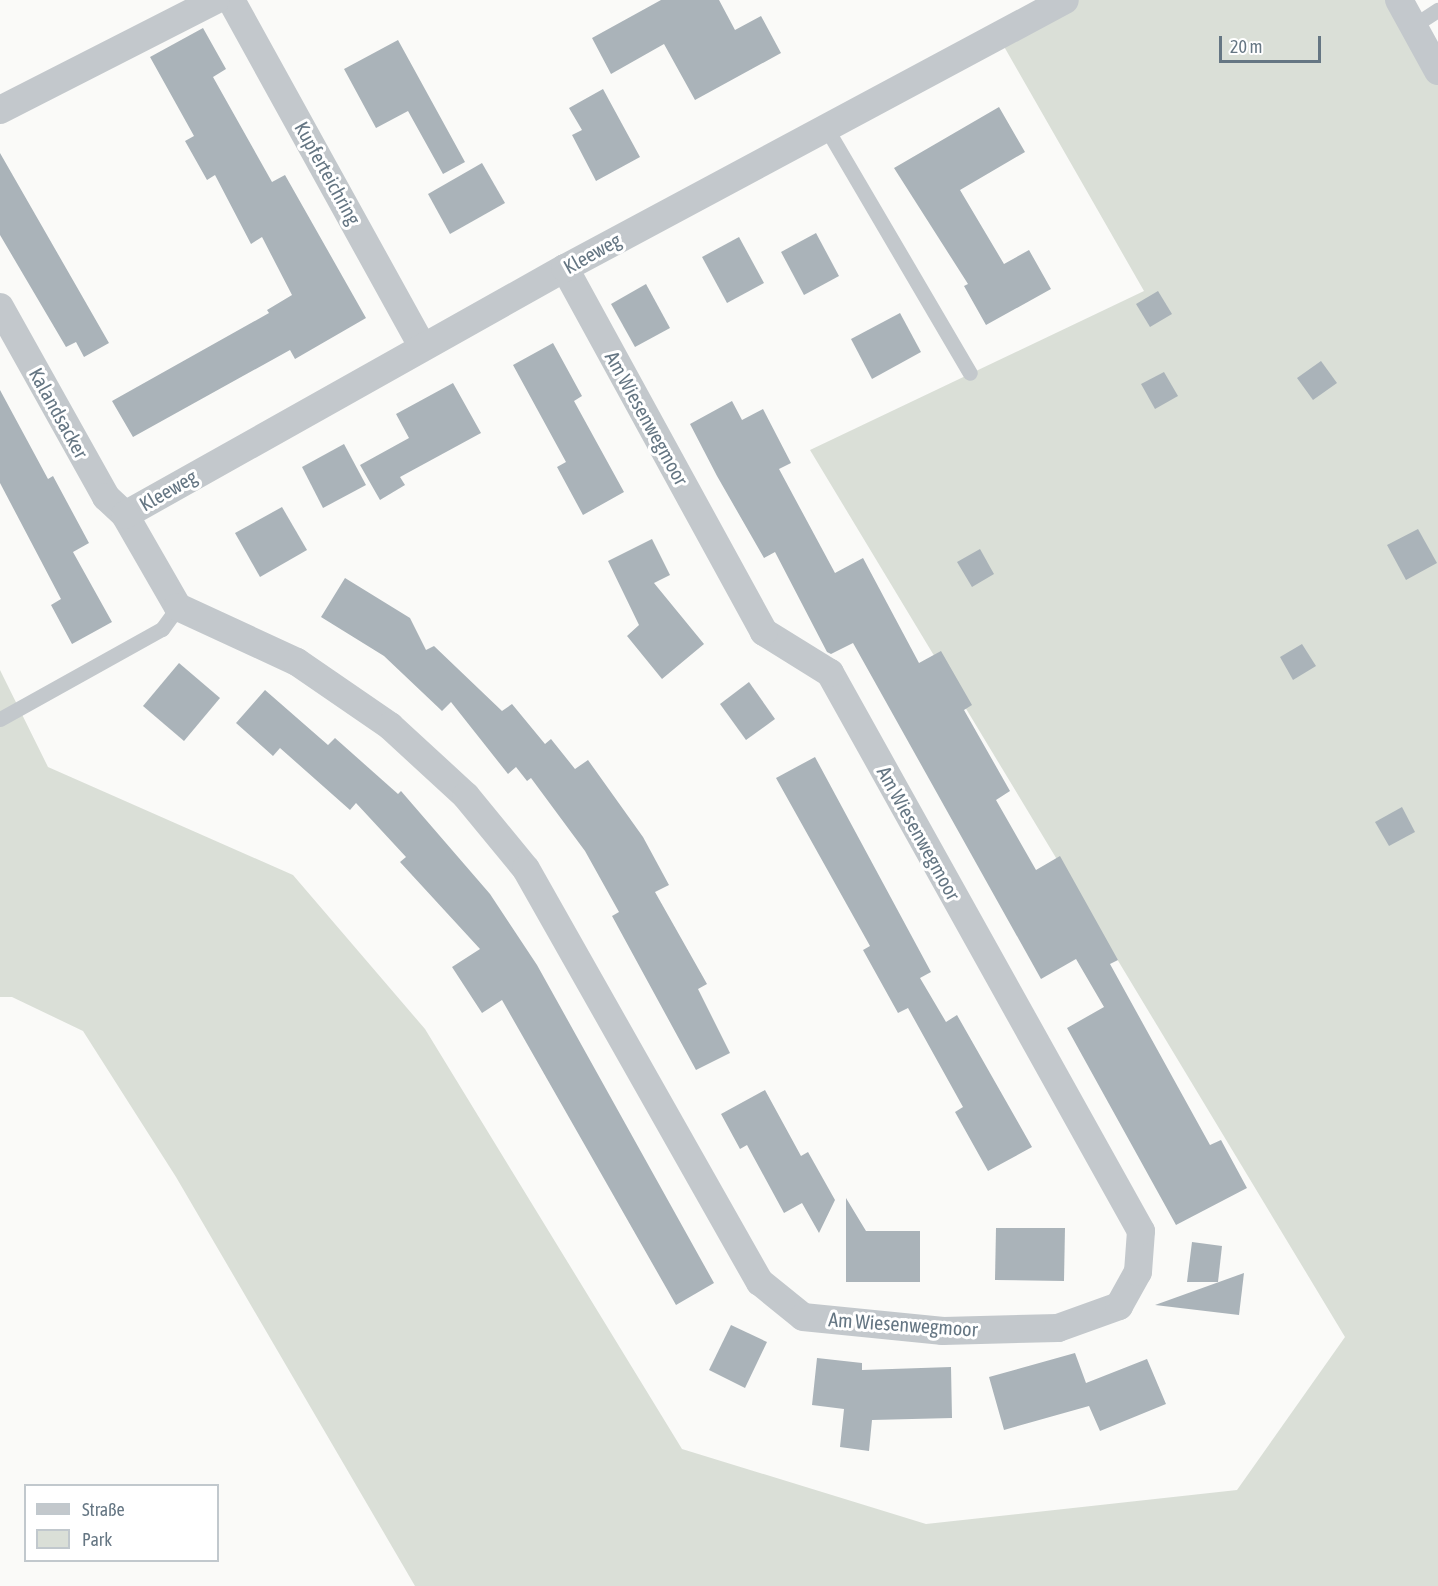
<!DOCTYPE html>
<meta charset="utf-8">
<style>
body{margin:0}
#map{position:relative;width:1438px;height:1586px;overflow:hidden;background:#fafaf8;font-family:"Asap Condensed",sans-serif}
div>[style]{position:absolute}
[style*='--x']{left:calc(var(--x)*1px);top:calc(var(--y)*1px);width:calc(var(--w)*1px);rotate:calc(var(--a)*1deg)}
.green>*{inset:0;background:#dadfd7}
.building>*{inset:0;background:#aab3b9}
.lane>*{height:15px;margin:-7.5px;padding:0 7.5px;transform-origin:7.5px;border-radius:7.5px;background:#c3c8cc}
.street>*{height:28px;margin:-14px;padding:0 14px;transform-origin:14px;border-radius:14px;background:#c3c8cc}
span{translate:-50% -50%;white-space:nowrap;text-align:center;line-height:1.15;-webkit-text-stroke:6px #fff;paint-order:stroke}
.street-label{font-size:20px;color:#657683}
.legend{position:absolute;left:24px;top:1484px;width:195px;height:78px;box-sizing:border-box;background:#fff;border:2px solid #c1c8cd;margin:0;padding:8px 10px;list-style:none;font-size:18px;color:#657683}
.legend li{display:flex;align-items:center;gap:12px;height:30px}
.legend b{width:30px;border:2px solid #c1c8cd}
.scale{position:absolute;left:1219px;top:36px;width:102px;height:27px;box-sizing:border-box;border:3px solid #657683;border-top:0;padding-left:8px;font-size:18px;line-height:21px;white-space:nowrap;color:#657683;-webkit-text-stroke:4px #fff;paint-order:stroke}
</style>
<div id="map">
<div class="green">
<i style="clip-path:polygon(1065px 0,1399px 0,1438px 71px,1438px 1586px,415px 1586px,176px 1177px,83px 1031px,12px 997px,0 997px,0 670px,48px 767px,293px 875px,425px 1029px,682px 1449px,926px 1524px,1237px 1490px,1345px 1337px,810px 450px,1144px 291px,998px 36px)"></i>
</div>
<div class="building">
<i style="clip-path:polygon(661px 0,719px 0,735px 30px,761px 16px,781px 53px,695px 100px,664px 44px,611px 74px,592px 38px)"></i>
<i style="clip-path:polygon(203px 28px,226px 69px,213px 77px,272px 182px,285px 175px,366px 318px,295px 359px,290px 350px,133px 437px,112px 401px,269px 313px,267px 310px,292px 295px,262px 237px,251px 244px,215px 175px,207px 180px,185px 141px,194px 136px,150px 57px)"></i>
<i style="clip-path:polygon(398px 40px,465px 162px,443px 174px,408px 111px,376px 128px,344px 69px)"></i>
<i style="clip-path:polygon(603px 89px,640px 157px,596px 181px,572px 135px,582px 130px,569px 108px)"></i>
<i style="clip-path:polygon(999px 107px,1025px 152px,960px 190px,1004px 264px,1029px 250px,1051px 289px,986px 325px,964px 286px,968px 284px,894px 168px)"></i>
<i style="clip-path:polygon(0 153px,109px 343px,84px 357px,76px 342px,66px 347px,0 235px)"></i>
<i style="clip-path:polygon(482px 163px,505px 203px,450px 234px,428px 194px)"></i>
<i style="clip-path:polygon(816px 233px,839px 276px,804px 295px,781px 252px)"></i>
<i style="clip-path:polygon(739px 237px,764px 283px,727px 303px,702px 257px)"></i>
<i style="clip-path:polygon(646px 284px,670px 328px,635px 347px,611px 304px)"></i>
<i style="clip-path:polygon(1158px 291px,1172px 314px,1150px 327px,1136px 304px)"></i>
<i style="clip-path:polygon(900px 313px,921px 352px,872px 379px,851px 339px)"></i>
<i style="clip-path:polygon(553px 343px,582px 396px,574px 401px,624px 492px,583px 515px,557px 467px,566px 462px,513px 365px)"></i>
<i style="clip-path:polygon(1321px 361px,1337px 383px,1313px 400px,1297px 378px)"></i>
<i style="clip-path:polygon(1164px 372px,1178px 396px,1155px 409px,1141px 384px)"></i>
<i style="clip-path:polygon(453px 383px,481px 433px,400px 477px,405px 485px,380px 500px,360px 465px,409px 438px,396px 414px)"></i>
<i style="clip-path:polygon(0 390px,48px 479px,53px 476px,89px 543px,73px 552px,112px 622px,72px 644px,51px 605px,61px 599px,0 483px)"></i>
<i style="clip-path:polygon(732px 401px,742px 420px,763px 409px,791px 463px,779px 469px,835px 573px,863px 558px,919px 663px,941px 651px,972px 705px,964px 710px,1010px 791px,996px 800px,1036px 870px,1060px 856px,1118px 960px,1110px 964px,1210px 1145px,1221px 1140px,1247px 1188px,1176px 1225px,1067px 1028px,1104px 1007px,1076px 959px,1041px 979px,853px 643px,831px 654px,827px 652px,775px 552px,764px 558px,717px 476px,690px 424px)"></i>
<i style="clip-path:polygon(344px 444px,366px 485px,323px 508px,302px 467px)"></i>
<i style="clip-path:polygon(282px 507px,307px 550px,260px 577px,235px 533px)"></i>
<i style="clip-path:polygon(1418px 529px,1437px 563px,1406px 580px,1387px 545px)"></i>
<i style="clip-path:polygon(652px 539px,670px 575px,654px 583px,704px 644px,662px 679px,627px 636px,639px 625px,608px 561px)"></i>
<i style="clip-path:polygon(980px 549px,994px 574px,972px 587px,957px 562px)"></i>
<i style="clip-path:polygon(345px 578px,410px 618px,426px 650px,434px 646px,502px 711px,512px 704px,545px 744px,551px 739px,575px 769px,588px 760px,643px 837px,669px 885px,655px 892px,707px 984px,698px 989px,730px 1053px,696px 1070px,612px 916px,619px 912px,585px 851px,531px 778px,527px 781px,516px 767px,508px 774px,451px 702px,442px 711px,384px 656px,321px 617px)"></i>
<i style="clip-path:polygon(1302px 644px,1316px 666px,1293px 680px,1280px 657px)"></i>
<i style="clip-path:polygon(179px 663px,220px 698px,184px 741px,143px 706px)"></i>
<i style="clip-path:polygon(749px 682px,775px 719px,746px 740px,720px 704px)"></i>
<i style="clip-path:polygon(265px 690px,328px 745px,335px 738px,398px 794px,401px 791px,490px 894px,537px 965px,714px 1283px,676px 1305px,502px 1000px,482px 1013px,452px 967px,480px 949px,400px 862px,406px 857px,356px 803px,350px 810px,280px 748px,273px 756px,236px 723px)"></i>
<i style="clip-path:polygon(815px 757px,931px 972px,920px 978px,946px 1022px,957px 1015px,1032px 1147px,988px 1171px,955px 1112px,963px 1107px,908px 1008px,898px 1013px,863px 950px,870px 946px,776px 778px)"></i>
<i style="clip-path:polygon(1402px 807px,1415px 832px,1389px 846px,1375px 822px)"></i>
<i style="clip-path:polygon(765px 1090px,801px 1156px,808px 1152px,835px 1200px,819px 1233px,802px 1203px,784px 1213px,747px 1145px,740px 1149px,721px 1114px)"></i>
<i style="clip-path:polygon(846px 1198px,866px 1231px,920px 1231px,920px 1282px,846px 1282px)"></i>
<i style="clip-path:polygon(996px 1228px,1065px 1228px,1064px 1281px,995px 1280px)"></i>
<i style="clip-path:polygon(1192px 1242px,1222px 1246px,1218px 1282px,1187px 1282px)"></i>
<i style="clip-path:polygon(1244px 1273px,1239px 1315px,1155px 1305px)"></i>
<i style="clip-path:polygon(731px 1325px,767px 1342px,745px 1388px,709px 1370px)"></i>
<i style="clip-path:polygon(1075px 1353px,1086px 1383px,1147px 1359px,1166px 1404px,1100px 1431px,1089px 1406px,1004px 1430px,989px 1377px)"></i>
<i style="clip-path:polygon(817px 1358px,862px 1363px,862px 1370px,951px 1367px,952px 1418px,872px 1420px,869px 1451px,840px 1447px,844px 1409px,812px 1405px)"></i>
</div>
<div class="lane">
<i style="--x:1413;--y:26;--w:30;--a:-33"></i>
<i style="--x:825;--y:126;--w:286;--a:59.6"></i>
<i style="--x:0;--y:719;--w:185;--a:-29.1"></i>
<i style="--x:162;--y:629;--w:27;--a:-54"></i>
</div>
<div class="street">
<i style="--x:231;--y:0;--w:395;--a:61.1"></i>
<i style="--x:1399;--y:0;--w:81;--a:61.2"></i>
<i style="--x:0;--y:110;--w:242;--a:-27"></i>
<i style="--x:0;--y:307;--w:218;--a:60.8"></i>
<i style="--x:106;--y:497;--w:26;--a:43"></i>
<i style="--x:125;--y:515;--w:106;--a:60.1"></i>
<i style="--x:178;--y:607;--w:131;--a:24.8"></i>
<i style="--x:297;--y:662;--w:113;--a:34.5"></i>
<i style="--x:390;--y:726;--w:103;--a:42.6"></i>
<i style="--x:466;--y:796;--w:94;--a:50.6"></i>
<i style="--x:526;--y:869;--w:475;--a:60.5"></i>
<i style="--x:760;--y:1282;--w:55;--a:39.1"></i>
<i style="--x:803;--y:1317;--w:141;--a:5.7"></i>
<i style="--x:943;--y:1331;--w:115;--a:-1.5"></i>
<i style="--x:1058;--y:1328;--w:65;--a:-19.8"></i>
<i style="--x:1119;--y:1306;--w:39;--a:-61"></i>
<i style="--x:1138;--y:1272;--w:41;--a:-85.8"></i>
<i style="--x:1141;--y:1231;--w:639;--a:-119.13"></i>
<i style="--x:830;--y:673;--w:78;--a:-148.2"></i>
<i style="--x:764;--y:632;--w:415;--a:-118.7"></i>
<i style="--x:125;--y:515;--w:505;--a:-29.31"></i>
<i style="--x:565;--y:268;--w:567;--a:-28.19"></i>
</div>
<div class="street-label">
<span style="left:328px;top:173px;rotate:61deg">Kupferteichring</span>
<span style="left:592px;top:253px;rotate:-29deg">Kleeweg</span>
<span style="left:59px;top:413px;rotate:61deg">Kalandsacker</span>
<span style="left:647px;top:418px;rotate:61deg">Am Wiesenwegmoor</span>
<span style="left:168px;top:490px;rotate:-30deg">Kleeweg</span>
<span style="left:919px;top:833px;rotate:61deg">Am Wiesenwegmoor</span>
<span style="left:903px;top:1324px;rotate:4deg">Am Wiesenwegmoor</span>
</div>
<ul class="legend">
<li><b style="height:8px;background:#c3c8cc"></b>Straße</li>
<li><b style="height:16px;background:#dadfd7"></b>Park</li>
</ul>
<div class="scale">20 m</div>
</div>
